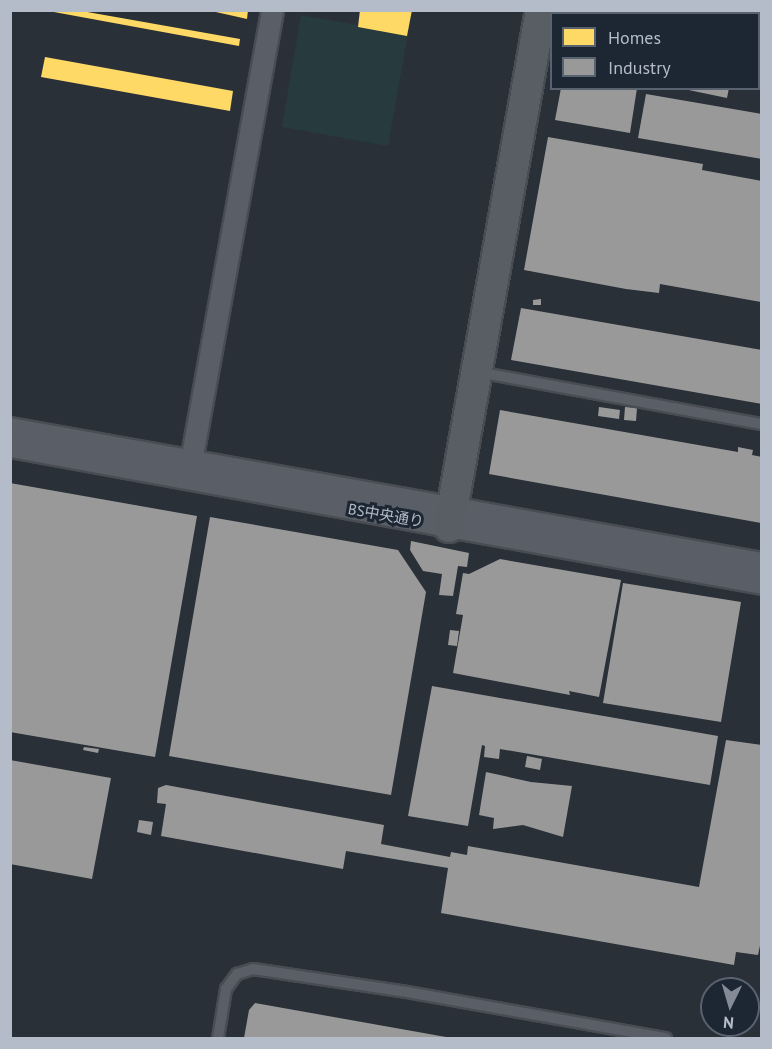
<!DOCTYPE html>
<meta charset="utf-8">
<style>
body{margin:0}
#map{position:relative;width:772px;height:1049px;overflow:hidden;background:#2a3038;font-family:"PT Sans","Noto Sans JP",sans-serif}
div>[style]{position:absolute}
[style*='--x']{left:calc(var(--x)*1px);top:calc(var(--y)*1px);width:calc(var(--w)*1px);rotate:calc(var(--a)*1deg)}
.green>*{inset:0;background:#273a3e}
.homes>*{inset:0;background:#ffd966}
.industry>*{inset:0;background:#999}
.roads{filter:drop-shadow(2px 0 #484c53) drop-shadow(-2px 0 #484c53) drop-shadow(0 2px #484c53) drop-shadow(0 -2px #484c53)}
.lane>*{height:10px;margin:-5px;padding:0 5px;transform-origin:5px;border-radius:5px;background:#5a5e66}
.street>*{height:21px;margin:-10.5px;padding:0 10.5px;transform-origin:10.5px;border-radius:10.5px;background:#5a5e66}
.secondary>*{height:30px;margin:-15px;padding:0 15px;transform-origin:15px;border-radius:15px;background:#595d64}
span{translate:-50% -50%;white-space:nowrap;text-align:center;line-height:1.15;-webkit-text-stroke:6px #1d2633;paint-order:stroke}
.street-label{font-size:15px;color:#b4bcc9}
.frame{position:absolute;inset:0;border:12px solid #b4bcc9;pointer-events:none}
.legend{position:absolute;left:550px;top:12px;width:210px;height:78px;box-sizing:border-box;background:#1d2633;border:2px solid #59626f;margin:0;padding:8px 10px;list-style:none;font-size:18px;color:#b4bcc9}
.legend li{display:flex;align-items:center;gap:12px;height:30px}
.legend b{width:30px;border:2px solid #59626f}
.north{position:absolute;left:700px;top:977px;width:60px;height:60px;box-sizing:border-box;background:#1d2633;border:2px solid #59626f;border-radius:50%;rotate:185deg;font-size:16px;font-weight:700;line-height:24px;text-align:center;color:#b4bcc9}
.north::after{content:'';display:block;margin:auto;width:21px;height:27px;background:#848b96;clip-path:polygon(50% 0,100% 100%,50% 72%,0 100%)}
</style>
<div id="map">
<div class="green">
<i style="clip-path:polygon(301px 15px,408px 34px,388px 146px,282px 127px)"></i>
</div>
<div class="homes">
<i style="clip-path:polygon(43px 10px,76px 10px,240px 39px,239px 46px)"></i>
<i style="clip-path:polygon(207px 10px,248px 10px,247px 19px)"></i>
<i style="clip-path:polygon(360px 10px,412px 10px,407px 36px,358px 27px)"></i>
<i style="clip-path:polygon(45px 57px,233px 91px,230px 111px,41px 77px)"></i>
</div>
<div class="industry">
<i style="clip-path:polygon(561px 88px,637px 88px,630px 133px,555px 120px)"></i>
<i style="clip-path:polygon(679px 88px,729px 88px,727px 98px)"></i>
<i style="clip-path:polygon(646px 94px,762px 114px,762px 159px,638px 138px)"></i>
<i style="clip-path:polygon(548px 137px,703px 164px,702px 170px,762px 181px,761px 302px,660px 284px,659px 293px,626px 289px,524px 270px)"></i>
<i style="clip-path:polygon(541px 299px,541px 305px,533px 305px,533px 300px)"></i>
<i style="clip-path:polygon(521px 308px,762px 350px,762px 404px,511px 360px)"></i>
<i style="clip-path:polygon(599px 407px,620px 410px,619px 419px,598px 416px)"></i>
<i style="clip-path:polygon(625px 407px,637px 408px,636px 421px,624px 420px)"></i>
<i style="clip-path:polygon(500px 410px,738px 452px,738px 447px,753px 450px,752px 455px,762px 457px,761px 523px,489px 474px)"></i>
<i style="clip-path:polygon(10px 483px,197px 516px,155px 757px,10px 732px)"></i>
<i style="clip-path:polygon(210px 517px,398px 550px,426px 592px,391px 795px,169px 756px)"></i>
<i style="clip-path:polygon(411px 541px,469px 553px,467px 567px,458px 566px,453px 596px,439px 595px,442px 574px,423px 571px,410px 550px)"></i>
<i style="clip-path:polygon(500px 559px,621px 580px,599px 697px,569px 691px,570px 695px,453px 673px,463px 615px,456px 614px,463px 573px,469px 574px)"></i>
<i style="clip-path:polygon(623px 583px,741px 602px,721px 722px,603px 703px)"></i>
<i style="clip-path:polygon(450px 630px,459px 631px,457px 646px,448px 645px)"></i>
<i style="clip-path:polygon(432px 686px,718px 736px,710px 785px,500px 749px,499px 759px,484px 757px,485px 746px,482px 745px,468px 826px,408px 816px)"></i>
<i style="clip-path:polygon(726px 740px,762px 745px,762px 936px,758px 955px,736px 952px,734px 965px,441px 913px,448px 868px,346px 851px,343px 869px,161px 836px,166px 804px,157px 803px,158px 788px,166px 785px,384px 825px,381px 844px,450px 857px,451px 852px,467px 855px,468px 846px,699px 887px)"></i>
<i style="clip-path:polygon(84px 747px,99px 749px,98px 753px,83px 750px)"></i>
<i style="clip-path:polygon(527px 756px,542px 759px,540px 770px,525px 767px)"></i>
<i style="clip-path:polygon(10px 760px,111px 778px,92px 879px,10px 864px)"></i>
<i style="clip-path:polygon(486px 772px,531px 782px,572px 786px,563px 837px,523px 825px,493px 829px,494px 818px,479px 815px)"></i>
<i style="clip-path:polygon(139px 820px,153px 822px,151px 835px,137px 832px)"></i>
<i style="clip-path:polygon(255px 1003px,446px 1037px,446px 1038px,244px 1038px,249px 1010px)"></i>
</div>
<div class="roads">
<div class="lane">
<i style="--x:478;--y:372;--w:289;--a:10.4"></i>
<i style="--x:218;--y:1038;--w:50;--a:-80.7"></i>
<i style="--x:226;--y:989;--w:19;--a:-54"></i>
<i style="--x:237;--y:974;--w:17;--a:-17"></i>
<i style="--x:253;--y:969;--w:156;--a:8.5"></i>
<i style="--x:407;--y:992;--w:263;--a:10.1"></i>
</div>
<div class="street">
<i style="--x:595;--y:10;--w:17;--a:13"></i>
<i style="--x:758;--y:40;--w:4;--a:0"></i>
<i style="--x:10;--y:428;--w:764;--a:10.18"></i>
<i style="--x:10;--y:446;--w:764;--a:10.32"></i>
<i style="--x:191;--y:461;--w:458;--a:-79.8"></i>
</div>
<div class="secondary">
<i style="--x:449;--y:527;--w:525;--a:-79.91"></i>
</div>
</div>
<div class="street-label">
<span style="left:386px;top:515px;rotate:10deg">BS中央通り</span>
</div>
<div class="frame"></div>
<ul class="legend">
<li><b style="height:16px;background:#ffd966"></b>Homes</li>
<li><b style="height:16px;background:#999"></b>Industry</li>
</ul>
<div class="north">N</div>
</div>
